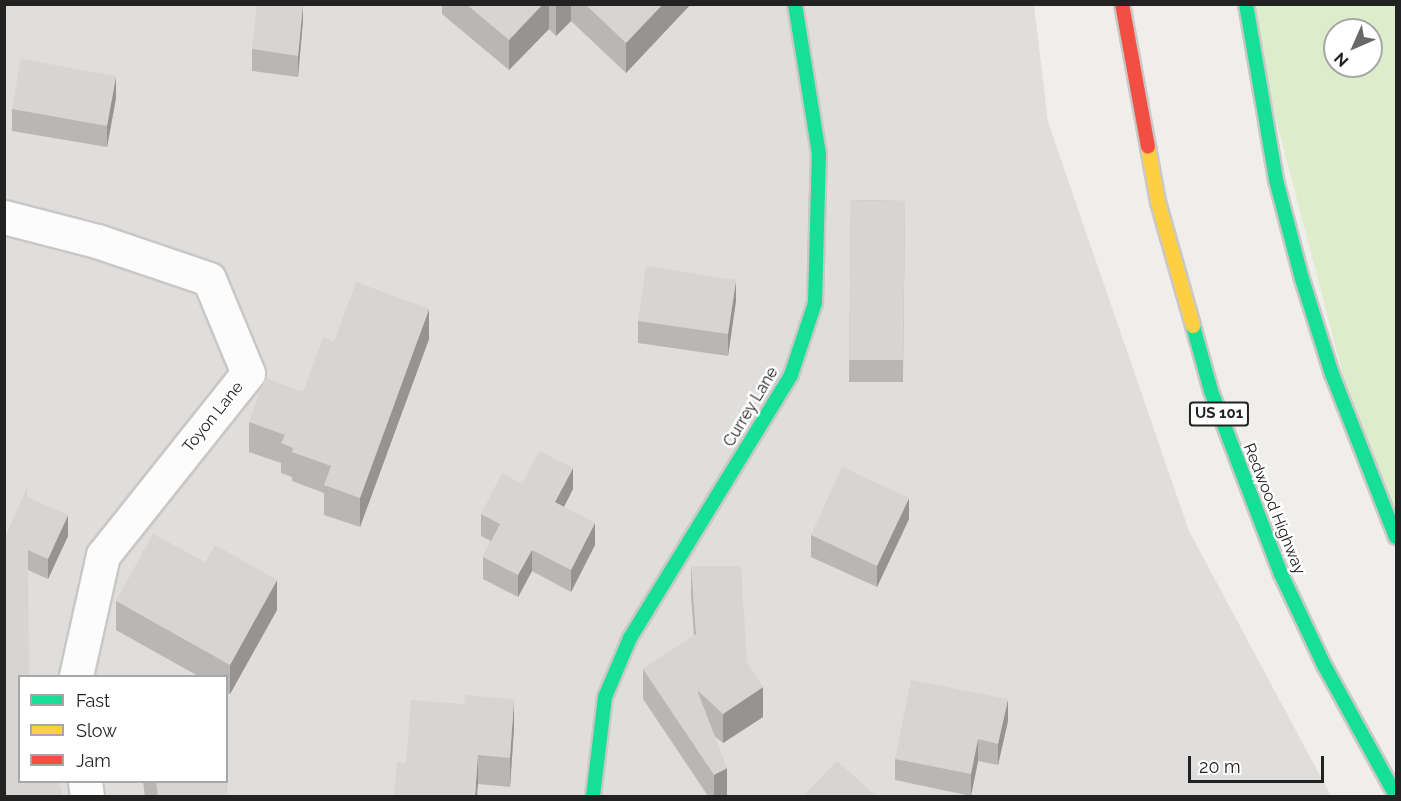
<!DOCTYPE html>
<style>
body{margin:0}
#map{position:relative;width:1401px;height:801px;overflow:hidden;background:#f0eeeb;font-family:Raleway,sans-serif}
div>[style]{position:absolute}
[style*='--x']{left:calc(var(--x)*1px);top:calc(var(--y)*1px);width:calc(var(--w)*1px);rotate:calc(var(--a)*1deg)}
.residential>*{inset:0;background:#dfdedc}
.grass>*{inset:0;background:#ddeccb}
.roads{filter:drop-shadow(2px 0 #c9c8c7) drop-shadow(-2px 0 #c9c8c7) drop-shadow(0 2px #c9c8c7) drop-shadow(0 -2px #c9c8c7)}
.street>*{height:33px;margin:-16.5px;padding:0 16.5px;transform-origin:16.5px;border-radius:16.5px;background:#fdfcfc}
.fast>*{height:14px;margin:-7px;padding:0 7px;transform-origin:7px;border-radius:7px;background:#16e098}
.slow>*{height:14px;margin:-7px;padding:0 7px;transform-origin:7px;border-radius:7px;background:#ffcf43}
.jam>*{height:14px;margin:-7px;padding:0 7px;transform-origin:7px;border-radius:7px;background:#f24e42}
.wall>*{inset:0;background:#b9b6b5}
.shaded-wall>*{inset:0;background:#969493}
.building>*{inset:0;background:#d7d4d2}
span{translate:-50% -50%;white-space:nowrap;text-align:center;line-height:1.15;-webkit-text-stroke:5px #fff;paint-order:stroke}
.shield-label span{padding:2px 4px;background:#fff;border:2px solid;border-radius:4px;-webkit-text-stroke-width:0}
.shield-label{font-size:15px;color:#222;font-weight:700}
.street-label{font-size:16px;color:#222}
.frame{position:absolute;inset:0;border:6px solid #222;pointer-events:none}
.legend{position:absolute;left:18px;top:675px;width:210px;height:108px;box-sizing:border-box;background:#fff;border:2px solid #a7a7a7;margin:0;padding:8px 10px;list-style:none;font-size:18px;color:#222}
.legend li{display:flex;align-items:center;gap:12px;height:30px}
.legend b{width:30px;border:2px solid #a7a7a7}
.north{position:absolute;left:1323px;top:18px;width:60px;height:60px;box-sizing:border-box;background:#fff;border:2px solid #a7a7a7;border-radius:50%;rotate:225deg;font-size:16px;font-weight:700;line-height:24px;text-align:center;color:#222}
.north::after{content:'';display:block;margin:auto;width:21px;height:27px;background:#6a6968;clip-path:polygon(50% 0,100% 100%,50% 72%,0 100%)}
.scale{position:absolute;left:1188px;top:756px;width:136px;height:27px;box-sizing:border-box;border:3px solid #222;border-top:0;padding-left:8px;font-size:18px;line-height:21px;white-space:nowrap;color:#222;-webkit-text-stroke:4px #fff;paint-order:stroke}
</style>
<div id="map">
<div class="residential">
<i style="clip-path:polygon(evenodd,5px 4px,1034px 5px,1048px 122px,1189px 531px,1331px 796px,5px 796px,5px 4px,20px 676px,226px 676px,226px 782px,20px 782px,20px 676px)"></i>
</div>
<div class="grass">
<i style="clip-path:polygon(evenodd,1246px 5px,1396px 5px,1396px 537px,1367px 466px,1246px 5px,1335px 30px,1371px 30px,1371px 66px,1335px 66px,1335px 30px)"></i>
</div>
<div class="roads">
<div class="street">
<i style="--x:4;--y:217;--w:96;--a:14.5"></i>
<i style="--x:97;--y:241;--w:118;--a:18.7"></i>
<i style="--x:209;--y:279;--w:102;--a:67.5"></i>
<i style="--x:248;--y:373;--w:233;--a:128.5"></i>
<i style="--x:103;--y:555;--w:124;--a:102.6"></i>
<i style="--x:85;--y:782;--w:14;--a:82"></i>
</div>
<div class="fast">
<i style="--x:1246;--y:4;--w:179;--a:80.3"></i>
<i style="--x:1276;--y:180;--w:102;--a:75.3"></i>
<i style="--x:1302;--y:279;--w:100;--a:72.5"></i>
<i style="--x:1332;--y:374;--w:175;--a:68.6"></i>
<i style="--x:1193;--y:326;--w:67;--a:74.5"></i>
<i style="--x:1211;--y:391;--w:196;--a:69.1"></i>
<i style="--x:1281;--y:574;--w:101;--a:64.7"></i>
<i style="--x:1324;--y:665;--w:149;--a:61.2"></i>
<i style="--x:593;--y:796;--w:100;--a:-83.1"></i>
<i style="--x:605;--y:697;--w:64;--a:-67"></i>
<i style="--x:630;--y:638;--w:308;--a:-58.5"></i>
<i style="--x:791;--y:375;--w:76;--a:-71.6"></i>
<i style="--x:815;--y:303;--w:149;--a:-88.5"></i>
<i style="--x:819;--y:154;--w:152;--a:-99.1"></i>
</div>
<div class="slow">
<i style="--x:1148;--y:147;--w:56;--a:79.7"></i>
<i style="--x:1158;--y:202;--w:129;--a:74.2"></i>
</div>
<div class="jam">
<i style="--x:1122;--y:4;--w:145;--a:79.7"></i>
</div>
</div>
<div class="wall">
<i style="clip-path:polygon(303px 4px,303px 20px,298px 77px,252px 71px,252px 49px)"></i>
<i style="clip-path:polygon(442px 4px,691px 4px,626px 73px,571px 21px,556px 36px,549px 29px,509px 70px,442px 14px)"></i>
<i style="clip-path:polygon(116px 98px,107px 147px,12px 131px,12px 109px)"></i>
<i style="clip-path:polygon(851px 200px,905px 201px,903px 382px,849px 382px)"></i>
<i style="clip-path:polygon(736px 301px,728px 356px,638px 343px,638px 321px)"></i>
<i style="clip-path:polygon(429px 339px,360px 527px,324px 515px,324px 493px,292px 481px,292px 477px,281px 473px,281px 463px,249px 452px,249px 422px,303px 392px,334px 342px)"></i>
<i style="clip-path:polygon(522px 484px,573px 489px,564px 507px,595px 545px,571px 592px,532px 571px,518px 597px,483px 579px,483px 557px,491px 541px,481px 536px,481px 514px)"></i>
<i style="clip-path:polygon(27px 497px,68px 536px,48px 579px,28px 570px,20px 782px,4px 796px)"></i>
<i style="clip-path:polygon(909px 519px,877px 587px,811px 557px,811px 535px)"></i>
<i style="clip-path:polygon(691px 566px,747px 663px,763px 717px,723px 743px,714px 736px,727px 796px,708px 796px,643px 699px,643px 669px,694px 636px,691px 596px)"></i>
<i style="clip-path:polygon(116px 601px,277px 610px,230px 694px,226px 693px,226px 676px,198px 676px,116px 630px)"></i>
<i style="clip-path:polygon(1008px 721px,998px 765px,978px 761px,971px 796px,895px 780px,895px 759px)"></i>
<i style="clip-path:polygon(514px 728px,510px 787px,478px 784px,406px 763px)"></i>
<i style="clip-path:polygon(143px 782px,226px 782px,227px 796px,145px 796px)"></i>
</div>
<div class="shaded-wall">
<i style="clip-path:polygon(303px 4px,303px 20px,298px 77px,298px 56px)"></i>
<i style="clip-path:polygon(543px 4px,549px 4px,549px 29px,509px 70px,509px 40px)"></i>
<i style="clip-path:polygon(558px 4px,571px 4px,571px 21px,556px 36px,556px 7px)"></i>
<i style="clip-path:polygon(663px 4px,691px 4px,626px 73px,626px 43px)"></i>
<i style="clip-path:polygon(116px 76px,116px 98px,107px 147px,107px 126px)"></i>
<i style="clip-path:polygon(736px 280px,736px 301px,728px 356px,728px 334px)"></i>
<i style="clip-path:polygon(429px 309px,429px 339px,360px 527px,360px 498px)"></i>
<i style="clip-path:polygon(573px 468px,573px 489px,555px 524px,555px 502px)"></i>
<i style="clip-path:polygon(909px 498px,909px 519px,877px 587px,877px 566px)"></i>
<i style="clip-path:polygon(68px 515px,68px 536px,48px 579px,48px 559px)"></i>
<i style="clip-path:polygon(595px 523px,595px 545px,571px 592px,571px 570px)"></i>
<i style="clip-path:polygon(532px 550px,532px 571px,518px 597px,518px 575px)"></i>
<i style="clip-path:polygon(277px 580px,277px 610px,230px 694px,230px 665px)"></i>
<i style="clip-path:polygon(763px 687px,763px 717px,723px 743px,723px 714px)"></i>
<i style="clip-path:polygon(514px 699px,514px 728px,510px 787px,510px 758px)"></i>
<i style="clip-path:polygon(1008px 699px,1008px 721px,998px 765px,998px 744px)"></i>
<i style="clip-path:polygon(978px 739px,978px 761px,971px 796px,971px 774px)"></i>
<i style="clip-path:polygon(478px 755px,478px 784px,477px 796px,475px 796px)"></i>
<i style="clip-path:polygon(727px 768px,727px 796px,714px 796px,714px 775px)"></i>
</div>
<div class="building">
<i style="clip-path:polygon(257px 4px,303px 4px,298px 56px,252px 49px)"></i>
<i style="clip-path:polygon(466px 4px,543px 4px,509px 40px)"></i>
<i style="clip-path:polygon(585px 4px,663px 4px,626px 43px)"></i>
<i style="clip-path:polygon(21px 59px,116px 76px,107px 126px,12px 109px)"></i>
<i style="clip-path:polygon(851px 200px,905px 201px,903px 360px,849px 360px)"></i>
<i style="clip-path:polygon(646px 266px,736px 280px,728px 334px,638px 321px)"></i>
<i style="clip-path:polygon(356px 282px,429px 309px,360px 498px,324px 485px,331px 466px,292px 452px,293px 448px,281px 443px,285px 435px,249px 422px,265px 378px,303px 392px,323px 337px,334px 342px)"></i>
<i style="clip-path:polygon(539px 451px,573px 468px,555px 502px,595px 523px,571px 570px,532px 550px,518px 575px,483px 557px,500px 524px,481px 514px,502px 473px,522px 484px)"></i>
<i style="clip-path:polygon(842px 467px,909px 498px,877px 566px,811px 535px)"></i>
<i style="clip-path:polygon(27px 487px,27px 497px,68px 515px,48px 559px,28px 550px,29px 676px,20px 676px,20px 782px,59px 782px,63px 796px,4px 796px,4px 540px)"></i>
<i style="clip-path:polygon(153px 534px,205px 562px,215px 545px,277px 580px,230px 665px,116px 601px)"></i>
<i style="clip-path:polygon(691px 566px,741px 566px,747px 663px,763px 687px,723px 714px,697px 690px,727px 768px,714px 775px,643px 669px,696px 634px)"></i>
<i style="clip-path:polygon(911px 680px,1008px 699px,998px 744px,978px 739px,971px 774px,895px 759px)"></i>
<i style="clip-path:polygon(465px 695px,514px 699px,510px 758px,478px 755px,475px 796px,394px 796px,397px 762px,406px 763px,411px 700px,464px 704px)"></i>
<i style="clip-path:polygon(837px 761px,876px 796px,805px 796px,804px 795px)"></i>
<i style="clip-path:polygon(156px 782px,226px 782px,227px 796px,158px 796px)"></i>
</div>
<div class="shield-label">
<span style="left:1219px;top:414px">US 101</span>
</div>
<div class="street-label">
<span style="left:751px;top:407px;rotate:-59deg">Currey Lane</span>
<span style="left:213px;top:417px;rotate:-51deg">Toyon Lane</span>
<span style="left:1274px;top:509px;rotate:68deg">Redwood Highway</span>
</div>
<div class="frame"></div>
<ul class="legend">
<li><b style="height:8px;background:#16e098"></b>Fast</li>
<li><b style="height:8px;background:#ffcf43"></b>Slow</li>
<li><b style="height:8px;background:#f24e42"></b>Jam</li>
</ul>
<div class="north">N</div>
<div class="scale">20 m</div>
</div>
